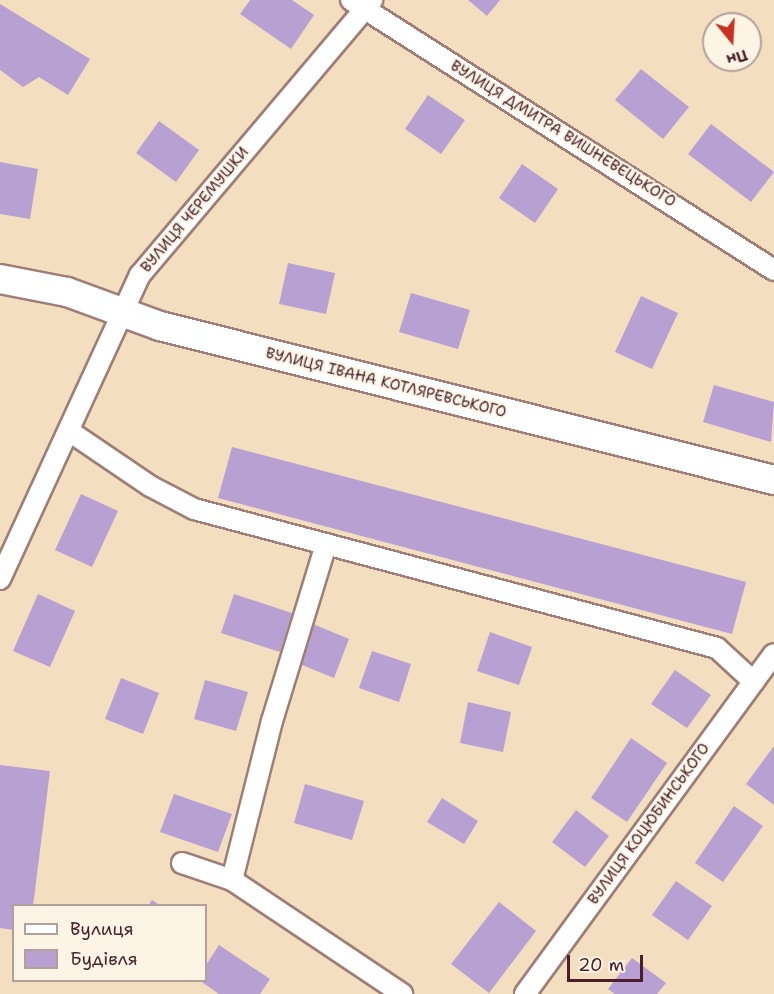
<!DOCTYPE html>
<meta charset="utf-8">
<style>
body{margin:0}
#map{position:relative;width:774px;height:994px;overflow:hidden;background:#f3dec0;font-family:"Shantell Sans",sans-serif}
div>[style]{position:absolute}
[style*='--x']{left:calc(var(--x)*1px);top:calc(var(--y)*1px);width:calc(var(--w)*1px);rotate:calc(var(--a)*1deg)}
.building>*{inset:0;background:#b9a0d3}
.roads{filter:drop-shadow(2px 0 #9e7e76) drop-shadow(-2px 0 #9e7e76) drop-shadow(0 2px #9e7e76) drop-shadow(0 -2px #9e7e76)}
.street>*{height:20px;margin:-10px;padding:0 10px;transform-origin:10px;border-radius:10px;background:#fff}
.secondary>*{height:28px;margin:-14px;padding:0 14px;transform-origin:14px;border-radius:14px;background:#fff}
span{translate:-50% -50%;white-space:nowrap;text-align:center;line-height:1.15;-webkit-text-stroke:4.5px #fcf5e5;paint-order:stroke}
.street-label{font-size:15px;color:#4a1f2b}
.legend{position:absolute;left:12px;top:904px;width:195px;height:78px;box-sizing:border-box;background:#fcf5e5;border:2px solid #b59f9b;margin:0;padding:8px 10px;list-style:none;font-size:18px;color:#4a1f2b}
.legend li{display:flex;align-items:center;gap:12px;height:30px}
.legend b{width:30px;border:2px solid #b59f9b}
.north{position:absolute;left:702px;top:12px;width:60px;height:60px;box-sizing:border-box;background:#fcf5e5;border:2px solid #b59f9b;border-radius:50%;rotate:162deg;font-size:16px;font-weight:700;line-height:24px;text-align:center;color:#4a1f2b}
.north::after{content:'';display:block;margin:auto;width:21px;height:27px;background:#c8321e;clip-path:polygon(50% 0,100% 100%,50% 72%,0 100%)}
.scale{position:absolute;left:567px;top:955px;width:76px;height:27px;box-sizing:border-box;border:3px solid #4a1f2b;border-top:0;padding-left:8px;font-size:18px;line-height:21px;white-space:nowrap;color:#4a1f2b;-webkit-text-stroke:4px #fcf5e5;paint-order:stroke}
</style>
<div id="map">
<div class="building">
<i style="clip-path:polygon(250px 0,292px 0,314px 15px,291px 49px,240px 14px)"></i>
<i style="clip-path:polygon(468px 0,500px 0,487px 16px)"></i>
<i style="clip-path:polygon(0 4px,90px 59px,68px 95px,39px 77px,23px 87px,0 70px)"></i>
<i style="clip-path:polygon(641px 69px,689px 107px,663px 139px,615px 100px)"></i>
<i style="clip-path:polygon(428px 95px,465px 120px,441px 154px,405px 129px)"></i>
<i style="clip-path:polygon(159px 121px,199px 150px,176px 182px,136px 153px)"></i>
<i style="clip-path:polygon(711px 124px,774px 172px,751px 202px,688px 154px)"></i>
<i style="clip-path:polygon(0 162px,38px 169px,30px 219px,0 214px)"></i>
<i style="clip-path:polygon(522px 164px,558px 189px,535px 223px,499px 198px)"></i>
<i style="clip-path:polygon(288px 263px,335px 273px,326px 314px,279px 304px)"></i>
<i style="clip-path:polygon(411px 293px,470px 310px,458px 349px,399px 332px)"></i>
<i style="clip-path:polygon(641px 296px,678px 313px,652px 369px,615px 352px)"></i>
<i style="clip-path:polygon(714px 385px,774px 402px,771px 442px,703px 422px)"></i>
<i style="clip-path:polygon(232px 447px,746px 582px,732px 634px,218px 498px)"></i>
<i style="clip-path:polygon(81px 494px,118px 511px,92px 567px,55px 550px)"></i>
<i style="clip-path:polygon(38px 594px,75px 611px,50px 667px,13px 651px)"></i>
<i style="clip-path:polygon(234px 594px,292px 613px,280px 652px,221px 633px)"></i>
<i style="clip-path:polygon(313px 624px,349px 639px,334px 678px,297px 663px)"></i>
<i style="clip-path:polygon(490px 632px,532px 647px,519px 685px,477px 671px)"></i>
<i style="clip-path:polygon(372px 651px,411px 664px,399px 702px,359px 688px)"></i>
<i style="clip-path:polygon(675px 670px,711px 695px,687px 728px,651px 704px)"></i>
<i style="clip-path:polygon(121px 678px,159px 693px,143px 734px,105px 719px)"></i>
<i style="clip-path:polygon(205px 680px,248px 692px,236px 731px,194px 719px)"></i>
<i style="clip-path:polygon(468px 702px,511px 712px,503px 752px,460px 743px)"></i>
<i style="clip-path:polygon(631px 738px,667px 763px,627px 822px,591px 798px)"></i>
<i style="clip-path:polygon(774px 746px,774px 805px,746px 784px)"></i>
<i style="clip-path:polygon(0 765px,50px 771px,33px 906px,14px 906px,14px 930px,0 928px)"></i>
<i style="clip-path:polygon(305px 784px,364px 801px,352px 840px,294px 823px)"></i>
<i style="clip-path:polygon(174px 794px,232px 814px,218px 852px,160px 832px)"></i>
<i style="clip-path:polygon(442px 798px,478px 821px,464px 844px,427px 822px)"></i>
<i style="clip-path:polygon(734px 806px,763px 826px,723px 882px,695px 863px)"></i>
<i style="clip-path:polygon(576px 810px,609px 836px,585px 867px,552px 842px)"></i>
<i style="clip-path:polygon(676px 881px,712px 906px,688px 940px,652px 915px)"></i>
<i style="clip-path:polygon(152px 900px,161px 906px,148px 906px)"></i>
<i style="clip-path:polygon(499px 902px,536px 931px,489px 993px,451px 964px)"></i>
<i style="clip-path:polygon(219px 945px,270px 979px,260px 994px,219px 994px,199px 980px,206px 980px,206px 965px)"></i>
<i style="clip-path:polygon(632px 958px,666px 983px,657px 994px,615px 994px,608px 989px)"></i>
</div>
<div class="roads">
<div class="street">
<i style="--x:351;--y:0;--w:502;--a:32.55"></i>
<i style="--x:69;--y:431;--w:98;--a:34.2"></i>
<i style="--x:150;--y:486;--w:50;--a:27.6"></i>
<i style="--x:194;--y:509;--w:541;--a:14.88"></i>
<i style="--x:717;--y:648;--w:50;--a:42.6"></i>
<i style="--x:0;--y:579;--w:335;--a:-65.3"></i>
<i style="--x:140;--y:275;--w:360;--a:-49.8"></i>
<i style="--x:182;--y:863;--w:53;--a:18.8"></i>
<i style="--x:232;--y:880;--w:205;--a:33.8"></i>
<i style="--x:232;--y:880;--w:164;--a:-75.9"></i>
<i style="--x:272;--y:721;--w:185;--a:-73"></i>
<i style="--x:525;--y:994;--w:421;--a:-53.8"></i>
</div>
<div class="secondary">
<i style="--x:0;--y:279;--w:68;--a:11"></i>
<i style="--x:67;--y:292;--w:99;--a:20.1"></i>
<i style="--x:160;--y:326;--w:633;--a:14.08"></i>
</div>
</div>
<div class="street-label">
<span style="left:563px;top:134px;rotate:32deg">ВУЛИЦЯ ДМИТРА ВИШНЕВЕЦЬКОГО</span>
<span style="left:195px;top:210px;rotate:-50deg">ВУЛИЦЯ ЧЕРЕМУШКИ</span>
<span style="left:386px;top:383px;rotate:14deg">ВУЛИЦЯ ІВАНА КОТЛЯРЕВСЬКОГО</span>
<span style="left:649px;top:824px;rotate:-54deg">ВУЛИЦЯ КОЦЮБИНСЬКОГО</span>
</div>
<ul class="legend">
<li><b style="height:8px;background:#fff"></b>Вулиця</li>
<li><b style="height:16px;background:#b9a0d3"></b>Будівля</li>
</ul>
<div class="north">Пн</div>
<div class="scale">20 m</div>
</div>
